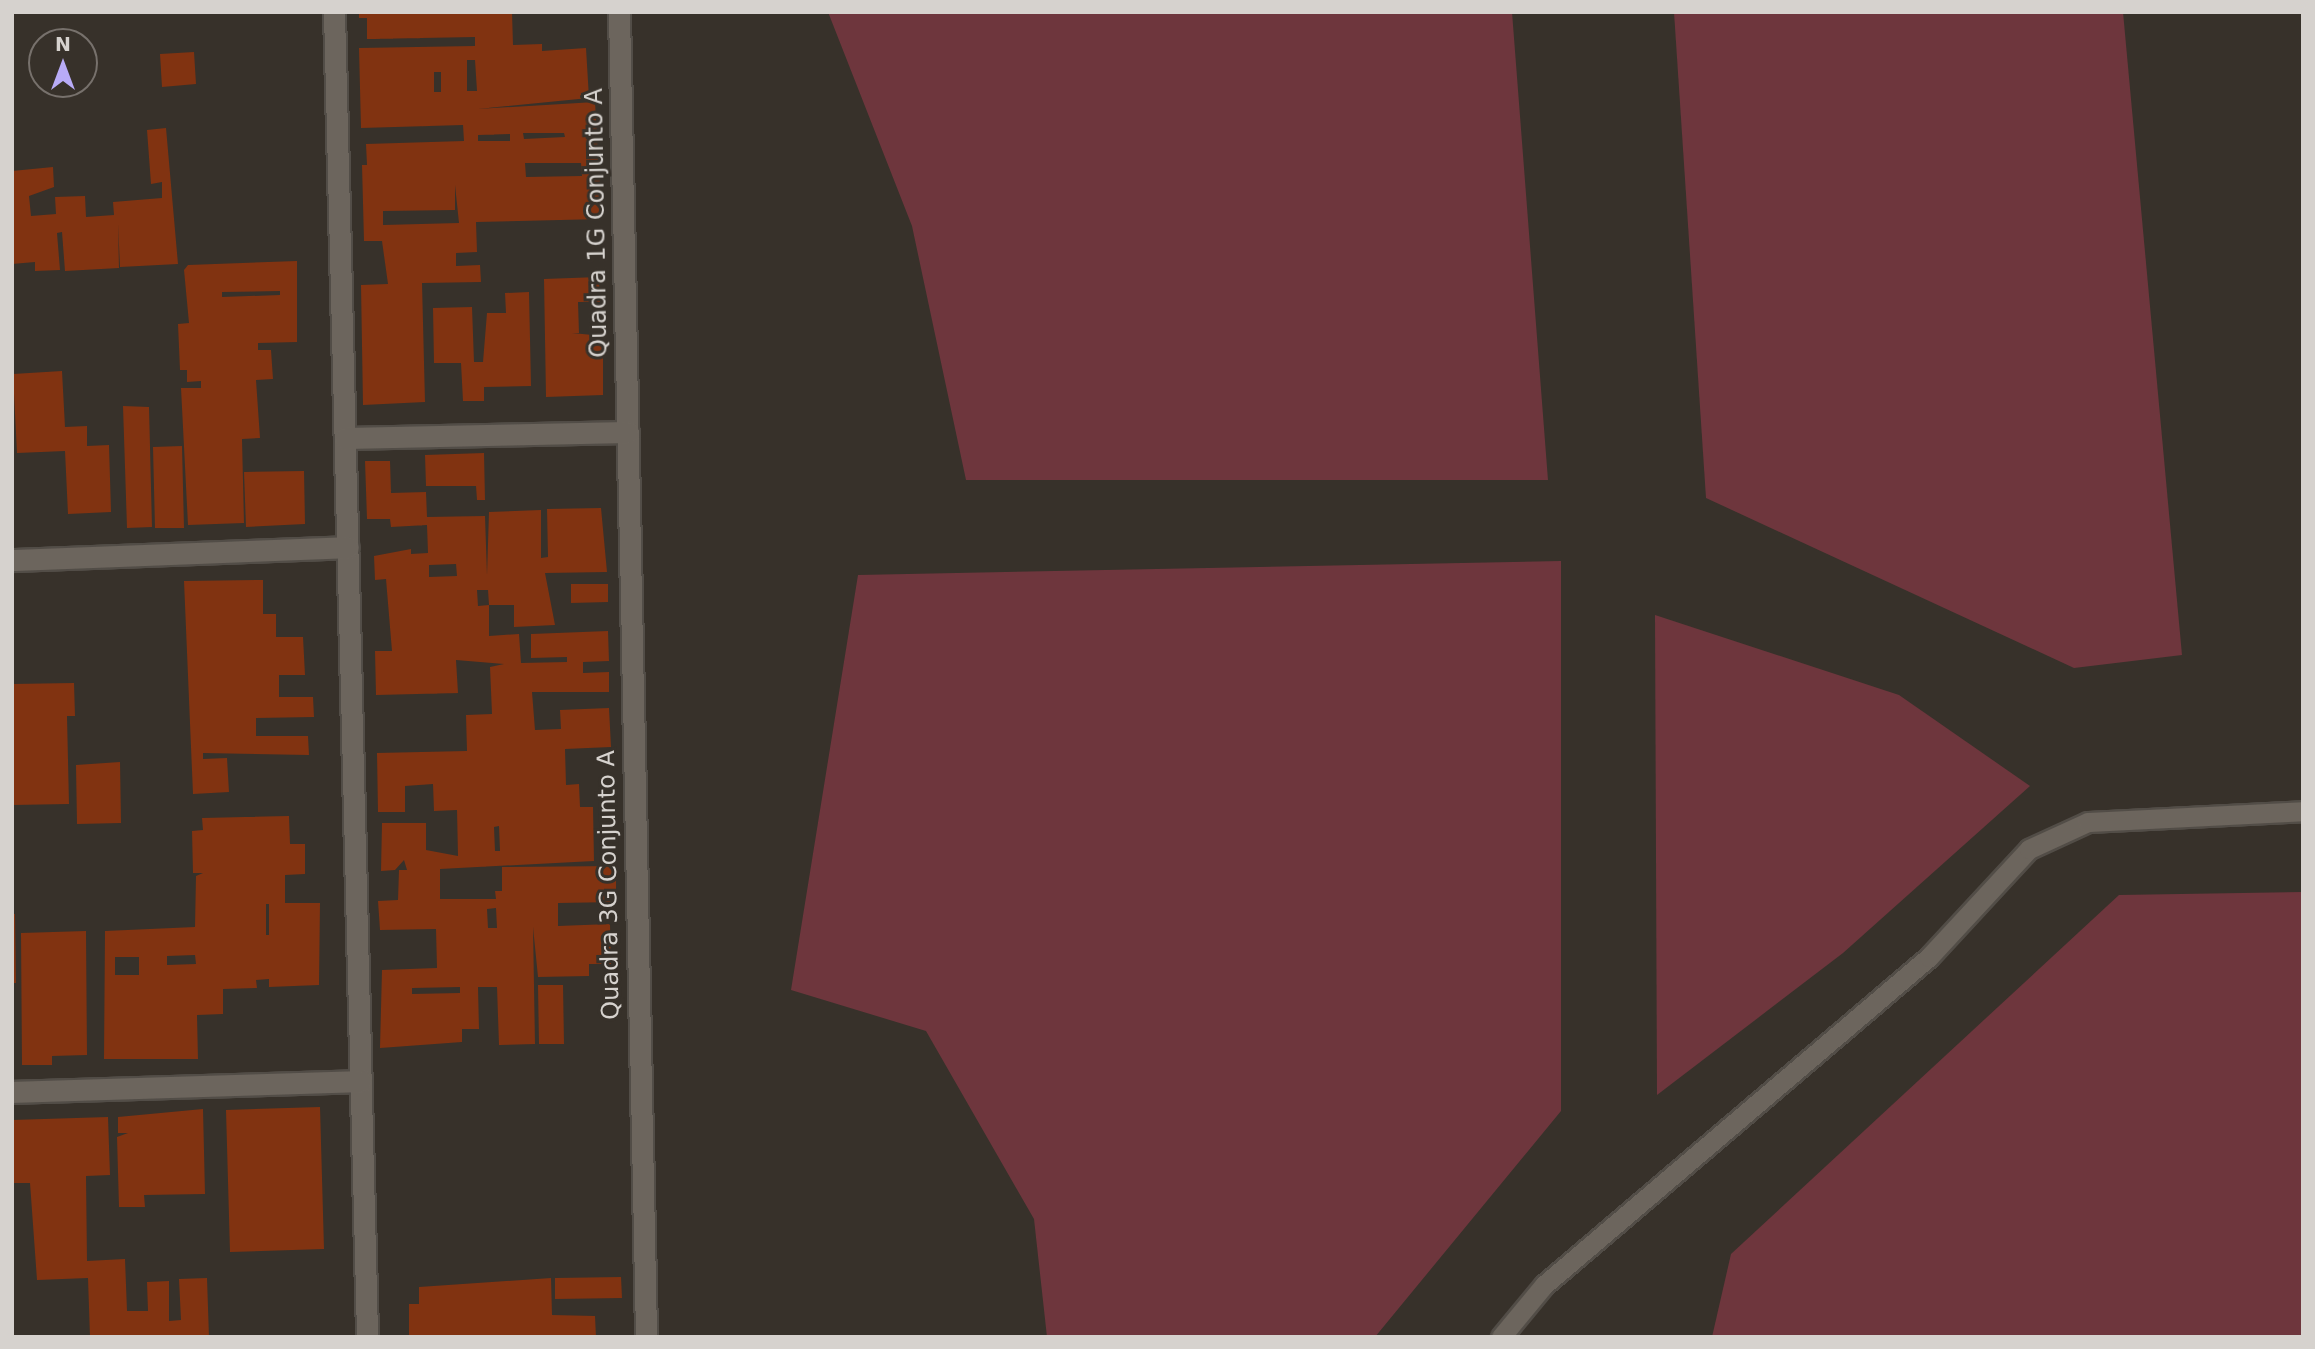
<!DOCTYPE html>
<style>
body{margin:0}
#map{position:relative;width:2315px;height:1349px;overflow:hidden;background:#37312a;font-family:"DejaVu Sans",sans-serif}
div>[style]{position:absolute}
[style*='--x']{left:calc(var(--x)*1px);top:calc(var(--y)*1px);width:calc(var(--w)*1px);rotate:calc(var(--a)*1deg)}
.green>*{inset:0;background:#6e363d}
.building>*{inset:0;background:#813311}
.roads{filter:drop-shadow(2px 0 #524d47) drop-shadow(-2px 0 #524d47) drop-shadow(0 2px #524d47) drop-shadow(0 -2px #524d47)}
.lane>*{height:19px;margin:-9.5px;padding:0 9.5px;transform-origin:9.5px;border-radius:9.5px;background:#6c655d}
.street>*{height:21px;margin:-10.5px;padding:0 10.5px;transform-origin:10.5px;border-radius:10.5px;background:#6c655d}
span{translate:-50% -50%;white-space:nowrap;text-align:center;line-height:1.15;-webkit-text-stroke:6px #37312a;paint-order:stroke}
.street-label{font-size:24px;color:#d6d2ce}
.frame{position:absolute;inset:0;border:14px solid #d6d2ce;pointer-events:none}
.north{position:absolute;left:28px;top:28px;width:70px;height:70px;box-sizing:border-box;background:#37312a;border:2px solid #77716c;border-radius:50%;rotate:0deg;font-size:19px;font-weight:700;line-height:28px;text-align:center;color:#d6d2ce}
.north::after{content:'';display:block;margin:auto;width:24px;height:32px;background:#b8abf7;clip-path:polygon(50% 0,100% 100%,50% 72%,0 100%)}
</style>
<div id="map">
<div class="green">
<i style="clip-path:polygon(828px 12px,1512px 12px,1548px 480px,966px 480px,912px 226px)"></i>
<i style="clip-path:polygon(1674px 12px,2123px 12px,2182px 655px,2074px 668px,1706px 498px)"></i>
<i style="clip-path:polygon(1561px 561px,1561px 1111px,1375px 1337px,1047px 1337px,1034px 1219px,926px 1031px,791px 990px,858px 575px)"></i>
<i style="clip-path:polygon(1655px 615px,1899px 695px,2030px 786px,1843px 953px,1657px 1095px)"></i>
<i style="clip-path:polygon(2303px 892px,2303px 1337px,1712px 1337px,1731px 1254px,2119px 895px)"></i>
</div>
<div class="building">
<i style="clip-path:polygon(evenodd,359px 12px,512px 12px,513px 45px,542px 44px,542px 51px,586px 48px,589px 98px,477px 109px,595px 102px,602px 219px,476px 222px,477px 252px,456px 253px,456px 266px,480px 265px,481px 282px,422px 283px,425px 402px,363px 405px,361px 285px,388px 284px,382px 241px,364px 241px,362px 165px,367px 165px,366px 144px,464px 141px,463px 125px,361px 128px,359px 48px,475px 46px,475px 37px,367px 39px,367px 18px,359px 18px,359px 12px,467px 60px,475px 60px,477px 91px,467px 91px,467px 60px,359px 12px,434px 72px,441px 72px,441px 92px,434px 92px,434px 72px,359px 12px,523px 133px,564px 133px,565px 137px,524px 139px,523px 133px,359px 12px,510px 134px,510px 141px,478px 141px,478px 135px,510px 134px,359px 12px,525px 163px,581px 163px,582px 176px,526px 177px,525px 163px,359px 12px,455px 185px,459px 223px,383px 225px,383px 211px,455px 210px,455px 185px)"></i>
<i style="clip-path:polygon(194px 52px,196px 84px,162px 87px,160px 54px)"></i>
<i style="clip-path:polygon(166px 128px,178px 264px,120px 267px,118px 224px,119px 268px,65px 271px,62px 232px,57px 233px,60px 270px,35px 271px,35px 262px,12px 264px,12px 171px,53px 167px,54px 187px,29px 196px,31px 216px,56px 214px,55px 197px,85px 196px,86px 217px,114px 215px,113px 202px,162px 198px,162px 182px,151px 184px,147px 130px)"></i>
<i style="clip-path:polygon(evenodd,297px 261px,297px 342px,258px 343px,258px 350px,271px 350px,273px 379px,256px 380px,260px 438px,242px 439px,244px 523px,188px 525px,181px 388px,201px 388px,201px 381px,187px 382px,187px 370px,180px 370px,178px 324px,189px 323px,184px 270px,188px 265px,297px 261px,280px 291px,280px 295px,222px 297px,222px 292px,280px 291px)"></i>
<i style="clip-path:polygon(599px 277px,600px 302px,578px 302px,579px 333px,572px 333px,603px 336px,603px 395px,546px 397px,544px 279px)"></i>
<i style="clip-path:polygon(529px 292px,531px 386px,484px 387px,484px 401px,463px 401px,461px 363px,434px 363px,433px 308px,472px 307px,474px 362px,483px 362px,487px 313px,506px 313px,505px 293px)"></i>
<i style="clip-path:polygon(62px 371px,65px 427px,87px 426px,87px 446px,109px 445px,111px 512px,68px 514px,65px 451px,17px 453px,13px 374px)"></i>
<i style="clip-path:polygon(123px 406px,149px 407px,152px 527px,127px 528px)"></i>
<i style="clip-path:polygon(182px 446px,184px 528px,155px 528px,153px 447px)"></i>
<i style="clip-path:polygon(484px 453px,485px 500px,477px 500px,476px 486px,426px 486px,425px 455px)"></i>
<i style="clip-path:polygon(evenodd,365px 461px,390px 461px,391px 493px,426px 492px,427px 517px,485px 516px,487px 575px,489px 512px,541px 510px,541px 558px,548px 557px,547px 509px,601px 508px,607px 572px,545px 573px,555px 625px,514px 627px,514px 605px,489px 605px,488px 590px,477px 590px,478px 606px,489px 605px,489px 636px,519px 634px,521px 663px,567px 662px,567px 657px,531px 658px,531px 634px,608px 631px,609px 661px,583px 662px,583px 673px,609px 672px,609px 692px,532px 692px,535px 730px,561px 729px,560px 710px,609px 708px,611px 747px,565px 749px,566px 785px,579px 784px,580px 807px,593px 807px,594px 861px,440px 869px,440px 899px,496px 899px,495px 891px,502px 891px,502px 867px,616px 866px,616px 902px,558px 903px,558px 926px,610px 924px,611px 964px,589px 964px,589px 976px,538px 977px,533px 927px,535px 1044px,499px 1045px,497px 987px,478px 987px,479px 1029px,462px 1029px,462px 1042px,380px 1048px,382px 970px,437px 968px,436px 929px,380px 930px,378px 901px,398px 900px,399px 870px,407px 870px,404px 860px,395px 870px,381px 871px,382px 823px,426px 823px,426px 850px,458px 856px,457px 810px,434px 811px,433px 784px,405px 786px,405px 812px,378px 812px,377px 753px,467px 751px,466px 715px,492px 714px,490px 667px,504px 664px,456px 660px,458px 693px,376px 695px,375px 651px,392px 651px,386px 579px,375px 580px,374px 556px,411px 549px,411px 554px,428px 553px,427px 525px,391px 527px,390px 519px,367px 519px,365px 461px,456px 564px,457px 576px,429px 577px,429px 565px,456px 564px,365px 461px,499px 826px,500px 851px,495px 851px,494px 827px,499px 826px,365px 461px,496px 908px,497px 928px,488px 928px,487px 909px,496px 908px,365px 461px,460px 987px,460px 993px,412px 994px,412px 988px,460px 987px)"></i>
<i style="clip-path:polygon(304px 471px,305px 524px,246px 527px,244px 472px)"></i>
<i style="clip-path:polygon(263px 580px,263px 614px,276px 614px,276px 637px,303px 637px,305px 675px,279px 675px,279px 697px,313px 697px,314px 717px,256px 718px,256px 736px,308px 736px,309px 755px,203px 753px,203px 759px,227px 758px,229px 792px,193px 794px,184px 581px)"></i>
<i style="clip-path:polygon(571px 584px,608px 584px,608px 602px,571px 603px)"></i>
<i style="clip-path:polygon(74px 683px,75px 716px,67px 716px,69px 804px,12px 805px,12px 684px)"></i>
<i style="clip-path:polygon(120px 762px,121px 823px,77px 824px,76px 765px)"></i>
<i style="clip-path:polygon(evenodd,289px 816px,290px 844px,305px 844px,305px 874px,285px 875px,285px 903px,320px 903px,319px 985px,269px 987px,269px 979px,256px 980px,257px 988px,223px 989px,223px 1014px,197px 1015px,198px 1059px,104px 1059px,105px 931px,195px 927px,196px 876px,203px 873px,193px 873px,192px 831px,203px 830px,202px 818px,289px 816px,266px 904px,269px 904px,269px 935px,266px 935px,266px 904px,289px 816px,195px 955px,196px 964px,167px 965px,167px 956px,195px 955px,289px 816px,115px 957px,139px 957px,139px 975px,115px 975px,115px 957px)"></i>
<i style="clip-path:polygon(12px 914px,15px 914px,16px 983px,12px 983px)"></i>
<i style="clip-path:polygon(86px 931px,87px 1055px,52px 1056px,52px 1065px,22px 1065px,21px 933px)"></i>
<i style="clip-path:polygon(538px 985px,563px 985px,564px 1044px,539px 1044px)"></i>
<i style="clip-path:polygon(320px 1107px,324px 1249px,230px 1252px,226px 1110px)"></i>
<i style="clip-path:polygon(203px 1109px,205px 1194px,144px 1195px,145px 1207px,119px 1207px,117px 1137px,128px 1133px,118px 1133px,118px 1117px)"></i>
<i style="clip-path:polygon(108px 1117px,110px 1175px,86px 1176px,87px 1261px,125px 1259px,127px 1311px,148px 1311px,147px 1282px,169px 1281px,169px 1321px,181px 1320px,179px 1279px,207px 1278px,209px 1337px,90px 1337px,88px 1278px,37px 1280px,30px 1183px,12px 1183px,12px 1120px)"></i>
<i style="clip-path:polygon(621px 1277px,622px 1298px,555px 1299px,555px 1278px)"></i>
<i style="clip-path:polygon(551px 1278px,552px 1315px,595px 1316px,596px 1337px,409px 1337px,409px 1304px,419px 1304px,419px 1287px)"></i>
</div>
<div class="roads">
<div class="lane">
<i style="--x:1501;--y:1337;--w:67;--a:-50.4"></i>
<i style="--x:1544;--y:1285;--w:506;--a:-40.43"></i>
<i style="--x:1929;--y:957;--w:147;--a:-47.2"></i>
<i style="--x:2029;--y:849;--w:65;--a:-24.6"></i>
<i style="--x:2088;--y:822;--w:215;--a:-2.9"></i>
</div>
<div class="street">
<i style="--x:334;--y:12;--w:1325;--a:88.57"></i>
<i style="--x:619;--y:12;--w:1325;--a:88.83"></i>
<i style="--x:345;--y:438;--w:283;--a:-1.2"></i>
<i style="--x:12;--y:560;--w:336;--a:-2.2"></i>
<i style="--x:12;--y:1092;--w:349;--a:-1.8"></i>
</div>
</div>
<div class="street-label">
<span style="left:597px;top:223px;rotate:-91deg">Quadra 1G Conjunto A</span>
<span style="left:609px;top:885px;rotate:-91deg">Quadra 3G Conjunto A</span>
</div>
<div class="frame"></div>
<div class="north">N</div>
</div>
